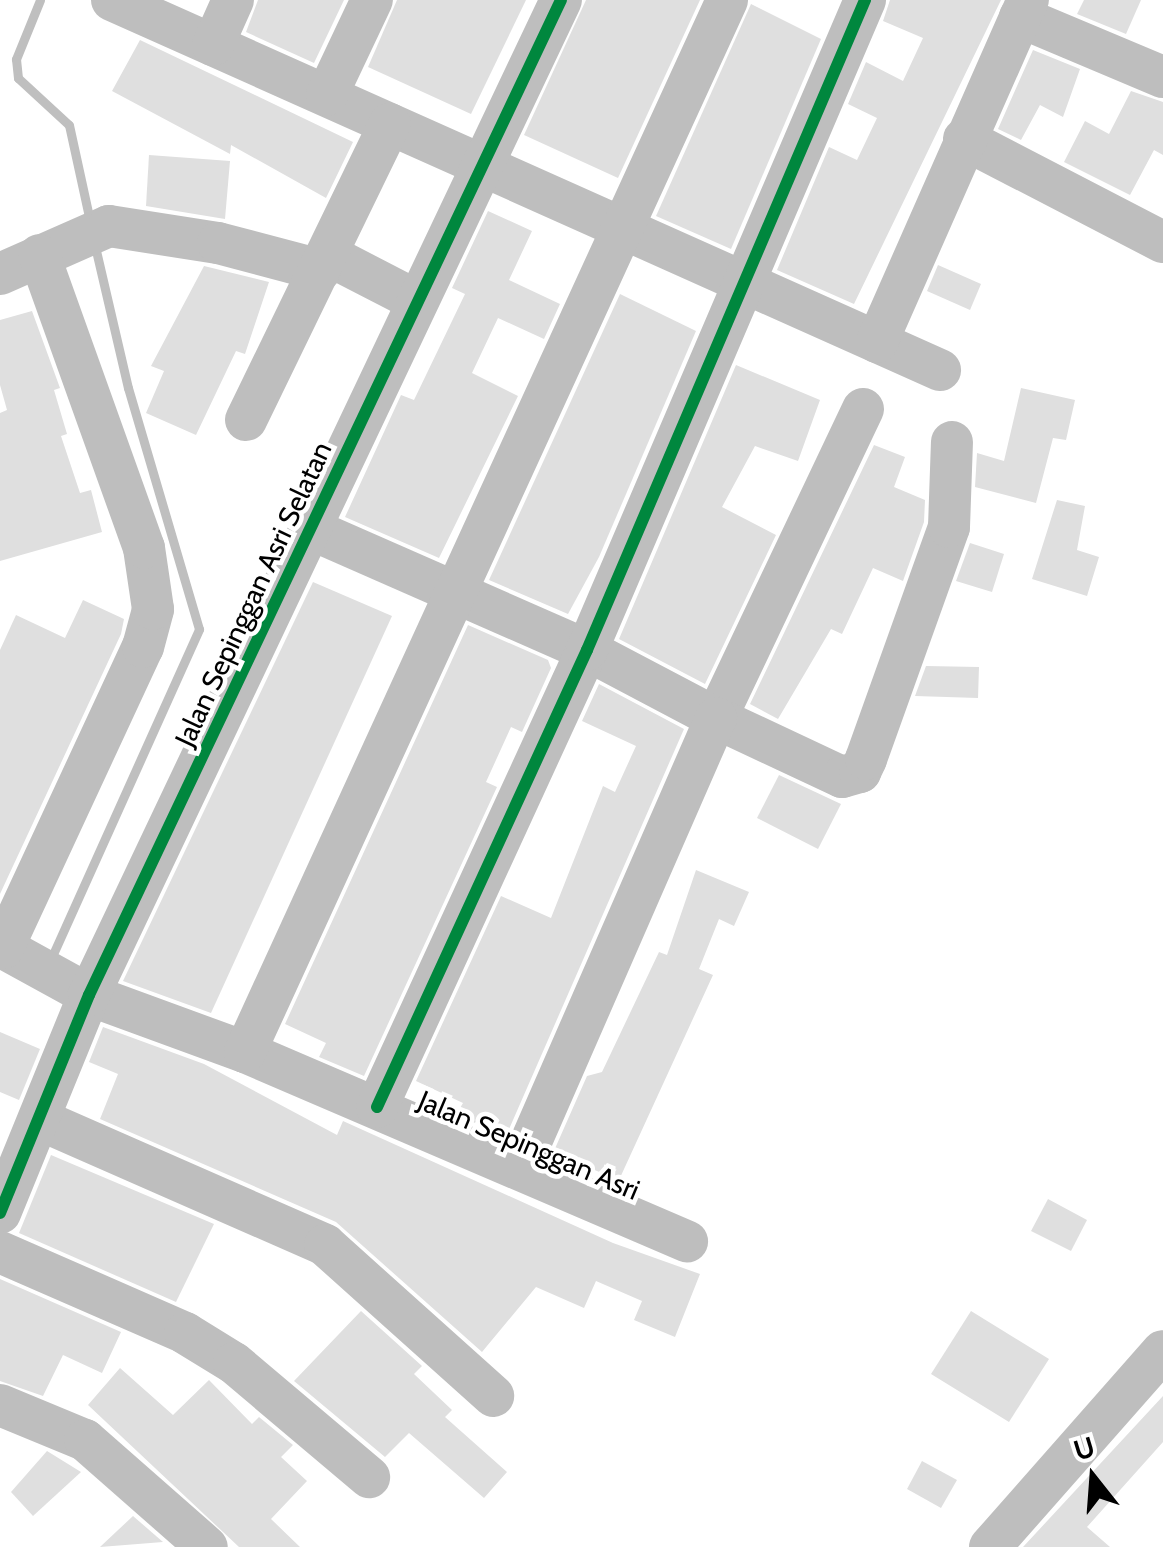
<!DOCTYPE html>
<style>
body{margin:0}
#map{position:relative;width:1163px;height:1547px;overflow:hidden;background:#fff;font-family:Cabin,sans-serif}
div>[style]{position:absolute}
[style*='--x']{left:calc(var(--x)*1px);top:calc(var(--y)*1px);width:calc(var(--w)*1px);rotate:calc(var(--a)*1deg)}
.stream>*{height:9px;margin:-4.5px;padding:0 4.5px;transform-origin:4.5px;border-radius:4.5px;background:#bfbfbf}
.building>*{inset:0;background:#dfdfdf}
.minor>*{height:42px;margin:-21px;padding:0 21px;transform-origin:21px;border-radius:21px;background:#bebebe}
.cycleway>*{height:12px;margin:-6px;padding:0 6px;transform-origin:6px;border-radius:6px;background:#00873e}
span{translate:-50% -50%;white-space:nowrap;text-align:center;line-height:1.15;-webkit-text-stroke:9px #fff;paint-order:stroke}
.street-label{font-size:28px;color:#000}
.north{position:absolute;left:1043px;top:1427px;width:100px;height:100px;-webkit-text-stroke:8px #fff;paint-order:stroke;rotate:343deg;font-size:28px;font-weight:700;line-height:40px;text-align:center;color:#000}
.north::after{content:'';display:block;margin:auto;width:35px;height:45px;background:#000;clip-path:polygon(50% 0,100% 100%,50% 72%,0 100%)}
</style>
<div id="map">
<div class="stream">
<i style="--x:40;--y:0;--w:64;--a:112.1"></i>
<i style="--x:16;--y:59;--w:19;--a:84"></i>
<i style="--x:18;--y:78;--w:69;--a:42.7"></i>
<i style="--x:69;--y:125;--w:98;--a:77.7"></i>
<i style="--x:54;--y:952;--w:354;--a:-65.8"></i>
<i style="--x:199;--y:629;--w:251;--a:-106.4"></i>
<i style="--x:128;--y:388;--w:146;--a:-103.1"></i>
</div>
<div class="building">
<i style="clip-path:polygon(258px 0,344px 0,314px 63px,246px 32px)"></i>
<i style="clip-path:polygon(397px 0,526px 0,471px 114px,368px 67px)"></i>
<i style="clip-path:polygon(586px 0,700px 0,618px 178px,524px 135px)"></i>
<i style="clip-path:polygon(890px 0,1001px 0,854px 304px,777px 270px,829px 147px,857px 160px,877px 118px,848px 104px,866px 62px,903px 81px,923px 38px,883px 21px)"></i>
<i style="clip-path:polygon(1084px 0,1141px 0,1126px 34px,1077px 14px)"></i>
<i style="clip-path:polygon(751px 4px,821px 39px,731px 249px,656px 216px)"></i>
<i style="clip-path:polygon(140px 40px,353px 142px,326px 198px,231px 145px,230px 154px,112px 91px)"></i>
<i style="clip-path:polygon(1033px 50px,1080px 69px,1063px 117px,1040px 105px,1021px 140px,998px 129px)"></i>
<i style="clip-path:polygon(1131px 91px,1163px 102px,1163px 155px,1154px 150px,1130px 195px,1064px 162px,1085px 121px,1109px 134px)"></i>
<i style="clip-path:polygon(149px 155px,230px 161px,225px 219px,146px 206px)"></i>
<i style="clip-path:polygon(488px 211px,532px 231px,509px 280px,560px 304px,544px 339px,498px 318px,472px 373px,518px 396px,439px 558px,345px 517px,401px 395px,414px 400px,465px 294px,452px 288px)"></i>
<i style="clip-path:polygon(938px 265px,981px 284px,970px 310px,927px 291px)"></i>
<i style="clip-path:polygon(204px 266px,269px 282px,245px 354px,236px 351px,196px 435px,146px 413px,164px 371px,151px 366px)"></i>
<i style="clip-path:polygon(620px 294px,696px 331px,599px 557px,568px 614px,489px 580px)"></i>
<i style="clip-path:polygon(32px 311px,60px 388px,54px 390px,67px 434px,61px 436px,80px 493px,91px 490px,102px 532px,0 561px,0 413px,7px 410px,0 385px,0 320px)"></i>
<i style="clip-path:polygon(736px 365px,820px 400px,798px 461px,755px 446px,722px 507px,776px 535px,705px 684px,619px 639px)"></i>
<i style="clip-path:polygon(1021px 388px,1075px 400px,1066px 440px,1053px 438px,1036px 503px,975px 487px,977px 453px,1004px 461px)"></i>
<i style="clip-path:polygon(874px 445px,905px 457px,894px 487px,925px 500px,924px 522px,903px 581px,873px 568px,842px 634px,831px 629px,778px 719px,750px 704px)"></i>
<i style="clip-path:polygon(1057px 500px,1085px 506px,1077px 550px,1099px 557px,1087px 596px,1032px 579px)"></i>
<i style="clip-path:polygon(970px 543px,1004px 554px,992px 592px,956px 581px)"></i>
<i style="clip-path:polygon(313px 582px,392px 616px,211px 1013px,123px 981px)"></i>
<i style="clip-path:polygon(83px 600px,124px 619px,121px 634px,0 894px,0 650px,16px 615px,65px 638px)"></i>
<i style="clip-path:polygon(468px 625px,548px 660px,551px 668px,522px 732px,511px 727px,486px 782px,497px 787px,364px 1076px,319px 1057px,326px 1043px,285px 1024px)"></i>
<i style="clip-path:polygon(926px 666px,979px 667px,978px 698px,915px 696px)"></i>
<i style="clip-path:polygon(599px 684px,684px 729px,506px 1136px,456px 1115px,463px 1103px,416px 1081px,501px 896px,551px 918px,603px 786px,615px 792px,636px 746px,582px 721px)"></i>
<i style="clip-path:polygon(779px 775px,841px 804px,818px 849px,757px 818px)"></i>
<i style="clip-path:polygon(696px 870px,749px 892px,734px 926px,719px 919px,699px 969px,713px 975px,619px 1180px,553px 1153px,587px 1076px,602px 1072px,659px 952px,667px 955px)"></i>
<i style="clip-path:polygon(103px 1027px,204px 1064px,337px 1135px,343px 1121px,613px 1243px,700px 1274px,675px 1337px,634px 1320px,642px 1301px,596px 1281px,584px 1308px,536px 1287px,482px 1352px,336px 1222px,100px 1119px,118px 1074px,89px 1062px)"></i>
<i style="clip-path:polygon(0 1032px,40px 1049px,19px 1100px,0 1092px)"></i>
<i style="clip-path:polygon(51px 1155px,214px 1224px,176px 1302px,19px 1233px)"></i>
<i style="clip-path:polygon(1048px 1199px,1087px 1220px,1071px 1251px,1031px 1231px)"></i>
<i style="clip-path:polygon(0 1279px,121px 1332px,102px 1373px,63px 1355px,43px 1396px,0 1381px)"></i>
<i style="clip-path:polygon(361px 1311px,422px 1366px,414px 1374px,452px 1410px,445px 1417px,507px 1472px,484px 1498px,409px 1433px,385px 1457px,294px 1381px)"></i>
<i style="clip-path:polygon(971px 1311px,1049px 1359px,1009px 1422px,931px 1374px)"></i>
<i style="clip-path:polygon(120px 1368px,173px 1415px,209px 1380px,252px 1424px,259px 1417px,293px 1445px,281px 1457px,307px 1481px,271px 1519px,300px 1547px,239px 1547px,88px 1405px)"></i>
<i style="clip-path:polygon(1163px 1396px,1163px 1442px,1087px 1527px,1110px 1547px,1023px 1547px)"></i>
<i style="clip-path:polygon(47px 1451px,81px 1472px,33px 1516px,11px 1492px)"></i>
<i style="clip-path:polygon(922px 1461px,957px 1480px,941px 1508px,907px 1489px)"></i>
<i style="clip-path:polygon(133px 1516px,163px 1542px,100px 1547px)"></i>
</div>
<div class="minor">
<i style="--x:112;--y:0;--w:907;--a:24.08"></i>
<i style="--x:1020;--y:17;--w:155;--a:22.8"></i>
<i style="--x:213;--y:45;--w:49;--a:-66"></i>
<i style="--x:327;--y:95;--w:105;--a:-64.7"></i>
<i style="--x:964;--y:139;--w:224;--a:27.4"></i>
<i style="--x:328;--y:255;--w:100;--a:27.3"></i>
<i style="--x:0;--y:274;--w:119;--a:-23.8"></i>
<i style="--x:109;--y:226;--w:110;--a:8.9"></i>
<i style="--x:218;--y:243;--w:106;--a:14.8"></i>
<i style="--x:877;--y:342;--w:374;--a:-66.2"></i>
<i style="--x:863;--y:409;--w:342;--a:115.4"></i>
<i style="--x:716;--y:718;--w:139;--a:25.1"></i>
<i style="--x:842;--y:777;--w:19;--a:-16"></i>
<i style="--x:860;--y:772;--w:14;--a:-65"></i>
<i style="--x:866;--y:759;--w:246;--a:-70.3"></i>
<i style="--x:949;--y:527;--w:85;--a:-88"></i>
<i style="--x:246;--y:420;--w:329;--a:-64.1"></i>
<i style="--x:313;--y:530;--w:299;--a:23.7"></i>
<i style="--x:587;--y:650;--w:146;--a:27.8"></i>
<i style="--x:716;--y:718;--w:492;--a:113.6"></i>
<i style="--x:0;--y:946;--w:102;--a:28.8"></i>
<i style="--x:89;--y:995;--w:166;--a:20.1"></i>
<i style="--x:245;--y:1052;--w:481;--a:23.2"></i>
<i style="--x:3;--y:948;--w:332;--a:-65.1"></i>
<i style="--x:143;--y:647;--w:39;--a:-75"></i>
<i style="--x:153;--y:609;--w:62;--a:-98.4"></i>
<i style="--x:144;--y:548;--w:311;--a:-109.7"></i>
<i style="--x:245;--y:1052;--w:1157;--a:-65.38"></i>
<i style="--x:377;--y:1107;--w:503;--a:-65.32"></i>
<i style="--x:587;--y:650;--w:707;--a:-66.84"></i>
<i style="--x:43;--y:1121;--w:308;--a:23.7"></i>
<i style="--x:325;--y:1245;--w:226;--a:41.9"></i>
<i style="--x:0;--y:1213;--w:235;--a:-67.8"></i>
<i style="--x:89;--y:995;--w:1101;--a:-64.62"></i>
<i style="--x:0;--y:1252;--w:202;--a:23.6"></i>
<i style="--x:185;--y:1333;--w:57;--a:31.5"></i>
<i style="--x:234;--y:1363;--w:177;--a:40.2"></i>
<i style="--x:0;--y:1405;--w:92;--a:22.4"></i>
<i style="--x:85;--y:1440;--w:162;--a:41.3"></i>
<i style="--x:990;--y:1547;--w:261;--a:-48.6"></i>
</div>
<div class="cycleway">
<i style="--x:377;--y:1107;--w:503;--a:-65.32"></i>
<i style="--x:587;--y:650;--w:707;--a:-66.84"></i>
<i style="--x:0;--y:1213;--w:235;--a:-67.8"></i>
<i style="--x:89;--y:995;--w:1101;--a:-64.62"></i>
</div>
<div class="street-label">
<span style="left:253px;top:594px;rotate:-65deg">Jalan Sepinggan Asri Selatan</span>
<span style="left:529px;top:1145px;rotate:23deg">Jalan Sepinggan Asri</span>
</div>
<div class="north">U</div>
</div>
